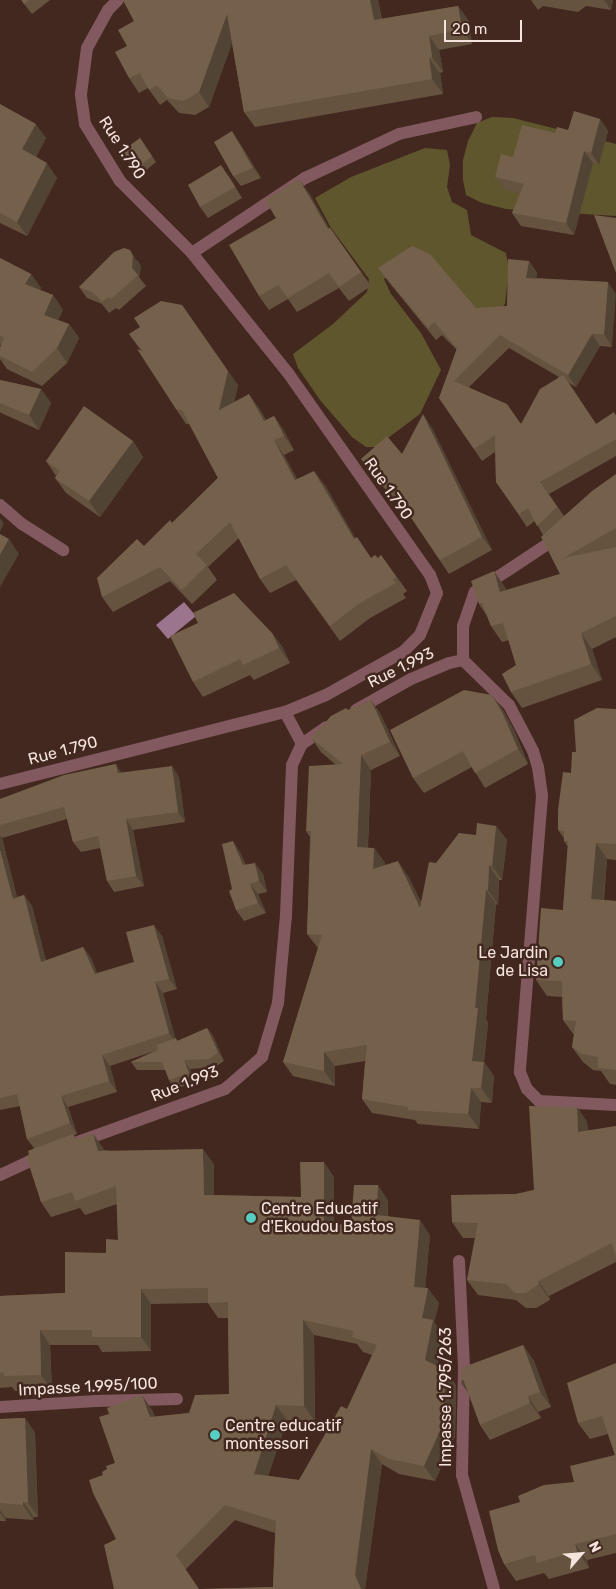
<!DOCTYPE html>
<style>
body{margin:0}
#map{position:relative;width:616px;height:1589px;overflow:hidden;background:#42281f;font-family:Rubik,sans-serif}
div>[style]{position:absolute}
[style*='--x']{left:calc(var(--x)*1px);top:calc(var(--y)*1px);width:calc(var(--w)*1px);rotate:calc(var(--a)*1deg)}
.forest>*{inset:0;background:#5f562e}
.water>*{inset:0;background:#9b748d}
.minor>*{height:12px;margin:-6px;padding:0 6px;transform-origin:6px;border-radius:6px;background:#81595f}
.wall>*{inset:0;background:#655340}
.shaded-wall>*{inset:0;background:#524434}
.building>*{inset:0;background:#75614b}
.dots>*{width:14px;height:14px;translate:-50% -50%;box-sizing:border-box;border:2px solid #42281f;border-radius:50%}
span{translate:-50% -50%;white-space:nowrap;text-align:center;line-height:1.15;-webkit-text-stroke:5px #42281f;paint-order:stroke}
.street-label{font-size:16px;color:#f5e3dd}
.poi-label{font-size:16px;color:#f5e3dd}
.right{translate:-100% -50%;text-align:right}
.left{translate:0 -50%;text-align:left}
.north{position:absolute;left:556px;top:1529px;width:50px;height:50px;-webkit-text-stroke:4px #42281f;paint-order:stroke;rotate:63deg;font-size:14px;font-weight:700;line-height:20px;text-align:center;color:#f5e3dd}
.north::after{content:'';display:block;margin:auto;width:18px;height:22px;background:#f5e3dd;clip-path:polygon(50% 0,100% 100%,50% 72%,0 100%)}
.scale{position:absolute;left:444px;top:20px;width:78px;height:22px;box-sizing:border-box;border:2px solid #f5e3dd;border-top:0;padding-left:6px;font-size:15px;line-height:18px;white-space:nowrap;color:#f5e3dd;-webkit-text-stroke:4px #42281f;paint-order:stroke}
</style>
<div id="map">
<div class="forest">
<i style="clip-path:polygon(492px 117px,513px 118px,616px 144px,616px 216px,506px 209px,482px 203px,466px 195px,463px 180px,463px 160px,468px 141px,477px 123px)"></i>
<i style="clip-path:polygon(425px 148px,447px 150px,450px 165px,447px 187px,452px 202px,467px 210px,471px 235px,506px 253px,509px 270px,505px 304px,497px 314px,479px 312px,435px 261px,393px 269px,384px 279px,391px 294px,421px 333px,441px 370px,420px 414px,376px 447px,366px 447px,352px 437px,320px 400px,298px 368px,293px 354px,333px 324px,367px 292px,369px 279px,331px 228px,315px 198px,351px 177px)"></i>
</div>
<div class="water">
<i style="clip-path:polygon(184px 602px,196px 616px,168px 639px,156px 625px)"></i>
</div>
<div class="minor">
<i style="--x:192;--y:253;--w:136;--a:-33.6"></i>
<i style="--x:305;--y:178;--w:104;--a:-25.1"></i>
<i style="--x:399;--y:134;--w:79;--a:-12.4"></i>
<i style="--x:0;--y:505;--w:29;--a:41"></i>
<i style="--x:22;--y:524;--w:49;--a:32.4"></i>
<i style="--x:463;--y:660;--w:34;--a:-90"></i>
<i style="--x:463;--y:626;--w:36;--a:-71"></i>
<i style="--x:475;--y:592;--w:102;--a:-33.4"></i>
<i style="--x:356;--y:710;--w:63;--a:-29.4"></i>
<i style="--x:411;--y:679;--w:41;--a:-22.8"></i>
<i style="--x:449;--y:663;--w:14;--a:-12"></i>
<i style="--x:463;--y:660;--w:64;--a:44.4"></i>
<i style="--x:509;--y:705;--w:52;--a:62.4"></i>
<i style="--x:533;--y:751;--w:17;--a:73"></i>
<i style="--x:538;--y:767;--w:29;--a:82"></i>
<i style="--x:542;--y:796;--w:277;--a:94.6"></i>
<i style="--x:520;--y:1072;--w:18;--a:68"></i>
<i style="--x:527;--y:1089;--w:17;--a:45"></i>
<i style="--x:539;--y:1101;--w:77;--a:3"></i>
<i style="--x:285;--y:712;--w:36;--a:62"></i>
<i style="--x:0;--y:784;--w:294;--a:-14.2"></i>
<i style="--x:285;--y:712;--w:44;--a:-22.5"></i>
<i style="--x:326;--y:695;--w:88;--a:-29.2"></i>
<i style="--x:403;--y:652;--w:24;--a:-45"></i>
<i style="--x:420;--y:635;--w:45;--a:-68"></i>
<i style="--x:437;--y:593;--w:19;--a:-111"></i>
<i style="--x:430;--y:575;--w:247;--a:-125.1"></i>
<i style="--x:288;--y:373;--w:154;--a:-128.7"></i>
<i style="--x:192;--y:253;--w:102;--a:-135"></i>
<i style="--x:120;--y:181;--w:67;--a:-121.6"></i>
<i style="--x:85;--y:124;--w:30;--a:-98"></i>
<i style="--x:81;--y:94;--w:46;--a:-82.6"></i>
<i style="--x:87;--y:48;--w:43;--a:-61.1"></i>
<i style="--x:108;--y:10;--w:14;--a:-45"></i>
<i style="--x:78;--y:1142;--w:156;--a:-19.8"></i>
<i style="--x:225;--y:1089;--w:49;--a:-40.9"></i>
<i style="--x:262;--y:1057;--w:56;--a:-73.5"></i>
<i style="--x:278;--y:1003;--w:88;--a:-84.8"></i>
<i style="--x:286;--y:915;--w:150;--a:-87.7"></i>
<i style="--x:292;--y:765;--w:23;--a:-65"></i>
<i style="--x:302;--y:744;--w:29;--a:-35"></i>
<i style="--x:0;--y:1175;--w:47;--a:-24.9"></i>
<i style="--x:459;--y:1261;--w:106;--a:87.3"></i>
<i style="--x:464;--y:1367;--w:108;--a:91.1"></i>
<i style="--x:462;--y:1475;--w:118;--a:74.3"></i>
<i style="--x:0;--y:1407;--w:96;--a:-3.6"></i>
<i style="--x:96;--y:1401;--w:81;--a:-1.4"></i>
</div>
<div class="wall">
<i style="clip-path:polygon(21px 0,50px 0,32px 14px)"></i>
<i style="clip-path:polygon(123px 0,378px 0,382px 19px,458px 6px,469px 21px,472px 44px,439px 50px,443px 72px,440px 73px,443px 94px,255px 127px,244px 112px,232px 43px,209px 107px,195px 115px,179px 113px,167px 100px,160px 105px,148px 88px,139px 93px,129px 78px,127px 46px,134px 21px)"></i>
<i style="clip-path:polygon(531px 0,613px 0,611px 10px,586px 6px,578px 12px,543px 6px,538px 10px)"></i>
<i style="clip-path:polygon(0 104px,46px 138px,36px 157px,57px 178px,27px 236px,0 223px)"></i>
<i style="clip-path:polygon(600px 119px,608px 131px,599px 165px,593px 163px,574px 235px,521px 226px,512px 213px,520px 194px,504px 189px,495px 177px,513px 157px,555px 133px,568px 130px)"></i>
<i style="clip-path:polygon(140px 138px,156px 162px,139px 176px,125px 158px)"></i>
<i style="clip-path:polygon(239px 142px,261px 178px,241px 186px,233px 176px)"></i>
<i style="clip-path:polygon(229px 176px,242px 198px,208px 218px,200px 207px)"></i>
<i style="clip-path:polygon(309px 193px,329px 228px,330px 228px,371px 286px,349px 301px,339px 288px,297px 312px,288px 299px,269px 310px,259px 296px,276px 218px)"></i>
<i style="clip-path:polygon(0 258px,31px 274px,41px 288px,40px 290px,53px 295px,63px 310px,58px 320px,69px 324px,79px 338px,67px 363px,42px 386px,7px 369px,0 359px,0 348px,1px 345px,0 345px)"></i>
<i style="clip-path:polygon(138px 261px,141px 267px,139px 277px,146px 286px,119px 310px,116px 308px,109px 313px,102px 304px,87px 298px,79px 287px)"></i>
<i style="clip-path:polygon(evenodd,529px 261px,537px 273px,536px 278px,608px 282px,612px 347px,600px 346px,576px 387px,569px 383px,596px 424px,616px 415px,616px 456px,549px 494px,564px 516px,616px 474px,616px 637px,592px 649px,602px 680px,522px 708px,511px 692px,516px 665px,509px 640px,502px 642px,491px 626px,487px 616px,479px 604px,505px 587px,506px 590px,560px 574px,543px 535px,535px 521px,527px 527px,496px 482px,495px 452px,482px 461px,439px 398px,457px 350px,442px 335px,436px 340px,387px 280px,378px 268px,476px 308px,507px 306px,529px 261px,509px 348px,559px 377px,521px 424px,469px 387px,509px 348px)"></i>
<i style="clip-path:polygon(129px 334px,238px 385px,234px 402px,259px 408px,266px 420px,274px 416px,284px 431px,294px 450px,284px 455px,297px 479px,325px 485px,355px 538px,371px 558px,378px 558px,381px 555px,407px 591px,403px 594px,406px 598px,370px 618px,340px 641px,296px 580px,270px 593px,260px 579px,239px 538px,208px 567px,217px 580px,192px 604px,170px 581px,113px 612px,102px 597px,144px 546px,172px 523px,218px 478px,189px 424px,186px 424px,176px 409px,141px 351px)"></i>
<i style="clip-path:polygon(0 380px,41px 389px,51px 403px,39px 430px,1px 413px,0 412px)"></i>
<i style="clip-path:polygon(432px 428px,492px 550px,449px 574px,403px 506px,401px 507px,370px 472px,361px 459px,402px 454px)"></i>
<i style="clip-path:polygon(133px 441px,143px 457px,100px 517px,66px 493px,55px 478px,56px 476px,46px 461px)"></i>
<i style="clip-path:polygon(272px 633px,283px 648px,290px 663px,254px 680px,250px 675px,203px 697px,193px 682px)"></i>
<i style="clip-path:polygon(492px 695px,503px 710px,514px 730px,528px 764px,485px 788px,472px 767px,424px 793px,413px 778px)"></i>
<i style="clip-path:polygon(371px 700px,381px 715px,400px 756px,371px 770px,368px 848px,374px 848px,385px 863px,384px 865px,408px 876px,421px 902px,436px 863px,476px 835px,496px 826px,507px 840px,502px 880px,499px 880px,498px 905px,496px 904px,486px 1019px,488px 1023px,484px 1062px,494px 1076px,492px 1103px,481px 1102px,479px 1129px,418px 1124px,415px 1120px,372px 1113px,362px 1099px,365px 1061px,335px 1066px,335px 1086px,293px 1076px,283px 1062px,318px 948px,307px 934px,310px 837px,306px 831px,336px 765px,321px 752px,311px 738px,348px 710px)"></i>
<i style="clip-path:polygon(616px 709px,616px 860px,607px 859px,604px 900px,616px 901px,616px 1085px,610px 1084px,601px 1071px,593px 1070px,583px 1062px,572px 1047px,574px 1035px,563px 1020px,562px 997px,547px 996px,536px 980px,563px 910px,568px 847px,564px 841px,564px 838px,558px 830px,576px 752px)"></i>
<i style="clip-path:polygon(evenodd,121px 773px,179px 777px,185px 822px,133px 830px,144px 886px,114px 892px,107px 881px,100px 848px,81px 852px,73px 842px,67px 819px,2px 838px,17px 897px,24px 895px,32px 906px,46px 961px,83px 947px,91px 958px,97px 973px,134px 962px,162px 936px,177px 989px,163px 993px,175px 1039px,178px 1041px,207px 1028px,213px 1036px,224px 1061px,215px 1067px,190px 1069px,195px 1082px,175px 1089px,169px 1080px,166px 1070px,137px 1070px,131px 1062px,155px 1051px,110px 1066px,117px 1092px,68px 1107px,77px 1134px,74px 1135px,76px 1139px,93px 1134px,104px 1150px,214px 1164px,214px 1195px,301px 1197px,334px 1177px,334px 1224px,351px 1225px,388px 1200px,388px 1216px,430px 1235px,425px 1288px,439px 1303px,434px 1322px,443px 1335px,437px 1366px,445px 1370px,456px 1385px,455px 1436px,435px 1481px,399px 1474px,382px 1464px,365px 1589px,201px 1589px,273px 1587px,275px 1533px,235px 1520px,186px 1569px,116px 1539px,103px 1475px,115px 1463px,152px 1410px,155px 1417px,189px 1413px,229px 1394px,228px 1318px,218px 1318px,208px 1303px,151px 1304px,151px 1351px,102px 1352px,98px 1345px,50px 1345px,52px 1390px,15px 1391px,12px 1387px,0 1388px,0 1296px,65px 1293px,118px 1240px,117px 1204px,85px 1215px,80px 1208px,51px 1217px,41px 1202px,29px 1155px,34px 1148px,27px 1139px,20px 1106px,0 1110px,0 799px,121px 773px,314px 1335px,357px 1344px,363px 1352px,372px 1355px,347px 1409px,299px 1480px,268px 1476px,287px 1420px,315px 1421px,314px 1335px)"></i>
<i style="clip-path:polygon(240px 852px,246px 865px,263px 874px,267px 892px,258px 894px,266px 913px,244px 921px,236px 910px,232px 889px)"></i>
<i style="clip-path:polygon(577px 1107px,587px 1122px,588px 1131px,616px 1126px,616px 1262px,549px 1296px,550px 1300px,536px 1308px,526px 1308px,516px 1300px,478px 1295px,467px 1280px,475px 1238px,463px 1238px,452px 1222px,516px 1194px,534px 1190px)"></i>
<i style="clip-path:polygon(523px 1345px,534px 1361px,551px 1407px,538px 1412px,541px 1418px,490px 1440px,480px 1425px)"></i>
<i style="clip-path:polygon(616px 1363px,616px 1553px,587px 1560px,589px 1568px,549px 1579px,544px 1573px,516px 1581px,504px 1564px,520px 1502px,574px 1482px,615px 1455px,608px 1434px,590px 1439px,578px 1423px)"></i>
<i style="clip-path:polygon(25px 1418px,35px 1433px,38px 1517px,34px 1517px,33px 1520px,6px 1518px,6px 1521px,0 1521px,0 1419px)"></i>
</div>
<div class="shaded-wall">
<i style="clip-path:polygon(370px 0,378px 0,384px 35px,374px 20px)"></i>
<i style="clip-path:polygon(604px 0,613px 0,611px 10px)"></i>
<i style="clip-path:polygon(458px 6px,469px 21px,472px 44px,462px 29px)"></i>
<i style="clip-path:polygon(227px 14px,237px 29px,209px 107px,199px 92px)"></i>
<i style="clip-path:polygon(429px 36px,439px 50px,443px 72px,432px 57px)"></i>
<i style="clip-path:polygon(429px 58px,440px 73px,443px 94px,432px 79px)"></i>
<i style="clip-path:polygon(600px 119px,608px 131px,599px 165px,591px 153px)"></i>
<i style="clip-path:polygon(36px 124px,46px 138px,32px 164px,22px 149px)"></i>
<i style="clip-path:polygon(232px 131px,239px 142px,261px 178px,253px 168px)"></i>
<i style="clip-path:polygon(584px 151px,593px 163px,574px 235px,566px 223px)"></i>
<i style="clip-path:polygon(47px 163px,57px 178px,27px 236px,17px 222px)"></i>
<i style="clip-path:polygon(221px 165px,229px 176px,242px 198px)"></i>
<i style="clip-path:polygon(299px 179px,309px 193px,338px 244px,328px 229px)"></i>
<i style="clip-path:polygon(130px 250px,141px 267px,139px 277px,132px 268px)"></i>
<i style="clip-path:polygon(529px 261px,537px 273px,535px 290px,526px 278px)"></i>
<i style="clip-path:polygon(31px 274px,41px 288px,35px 298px,25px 284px)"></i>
<i style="clip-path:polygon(608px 282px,616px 294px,612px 347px,604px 334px)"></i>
<i style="clip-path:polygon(53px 295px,63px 310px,54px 329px,44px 315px)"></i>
<i style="clip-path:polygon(182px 305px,238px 385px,229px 425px,219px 410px)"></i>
<i style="clip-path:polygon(69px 324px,79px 338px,67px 363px,57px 348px)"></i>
<i style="clip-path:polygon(592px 334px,600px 346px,576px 387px,568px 375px)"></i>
<i style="clip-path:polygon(41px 389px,51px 403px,39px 430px,29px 415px)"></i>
<i style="clip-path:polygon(249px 394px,259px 408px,274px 435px,264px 421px)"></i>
<i style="clip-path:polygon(423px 414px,432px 428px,492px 550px,482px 537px)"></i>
<i style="clip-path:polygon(274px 416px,284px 431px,294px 450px,284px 436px)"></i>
<i style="clip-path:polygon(274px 440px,284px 455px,306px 495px,295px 480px)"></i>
<i style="clip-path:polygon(133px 441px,143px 457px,100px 517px,89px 501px)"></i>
<i style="clip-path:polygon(314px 471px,325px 485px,364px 554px,354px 539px)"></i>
<i style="clip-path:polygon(0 518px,4px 523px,0 532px)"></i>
<i style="clip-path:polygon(9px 539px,19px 554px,0 587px,0 555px)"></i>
<i style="clip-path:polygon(494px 571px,505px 587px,511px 608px,500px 592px)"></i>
<i style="clip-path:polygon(272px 633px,283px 648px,290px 663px,279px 648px)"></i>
<i style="clip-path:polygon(581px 633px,592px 649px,602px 680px,591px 664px)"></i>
<i style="clip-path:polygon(492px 695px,503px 710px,514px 730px,528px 764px,518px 749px)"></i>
<i style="clip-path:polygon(371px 700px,381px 715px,400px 756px,390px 742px)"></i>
<i style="clip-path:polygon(361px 755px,371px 770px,367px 862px,357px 847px)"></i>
<i style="clip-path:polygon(116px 764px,123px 775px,118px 773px)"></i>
<i style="clip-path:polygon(172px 766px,179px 777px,185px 822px,178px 812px)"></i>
<i style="clip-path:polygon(126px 819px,133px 830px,144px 886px,136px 876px)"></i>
<i style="clip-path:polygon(496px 826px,507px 840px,502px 880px,492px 866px)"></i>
<i style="clip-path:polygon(0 835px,2px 838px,20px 909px,13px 899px,0 850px)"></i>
<i style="clip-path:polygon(233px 841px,240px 852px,250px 876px,243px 865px)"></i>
<i style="clip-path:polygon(596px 843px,607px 859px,602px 915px,591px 899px)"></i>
<i style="clip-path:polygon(374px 848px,385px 863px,383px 883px,373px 869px)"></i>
<i style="clip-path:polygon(398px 861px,408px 876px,430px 922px,420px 908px)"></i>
<i style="clip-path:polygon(255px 863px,263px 874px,267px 892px,259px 881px)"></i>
<i style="clip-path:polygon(489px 865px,499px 880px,498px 905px,488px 890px)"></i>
<i style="clip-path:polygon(250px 884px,258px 894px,266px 913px,258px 903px)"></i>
<i style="clip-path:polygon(486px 890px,496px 904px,486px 1019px,488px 1023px,484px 1062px,494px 1076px,492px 1103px,481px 1088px,472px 1061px,475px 1008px)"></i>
<i style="clip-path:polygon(24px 895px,32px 906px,49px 973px,41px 962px)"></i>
<i style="clip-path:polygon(154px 925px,162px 936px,177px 989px,169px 979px)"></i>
<i style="clip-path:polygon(83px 947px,91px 958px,102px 985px,95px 974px)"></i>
<i style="clip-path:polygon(155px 982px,163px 993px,177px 1044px,169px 1033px)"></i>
<i style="clip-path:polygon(207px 1028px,213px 1036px,224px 1061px,218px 1052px)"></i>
<i style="clip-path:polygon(324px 1052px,335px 1066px,335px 1086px,324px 1071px)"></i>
<i style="clip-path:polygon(102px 1055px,110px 1066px,117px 1092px,109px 1081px)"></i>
<i style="clip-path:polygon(184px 1060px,190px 1069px,195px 1082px,189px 1073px)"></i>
<i style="clip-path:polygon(471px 1088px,481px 1102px,479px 1129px,468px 1114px)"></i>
<i style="clip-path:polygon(61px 1096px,68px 1107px,77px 1134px,70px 1123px)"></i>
<i style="clip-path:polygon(577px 1107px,587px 1122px,589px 1148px,578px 1132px)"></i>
<i style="clip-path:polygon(93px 1134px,103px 1148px,108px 1165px,98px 1151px)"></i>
<i style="clip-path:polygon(203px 1149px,214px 1164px,214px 1209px,204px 1195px)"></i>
<i style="clip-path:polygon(324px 1162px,334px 1177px,334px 1238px,324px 1224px)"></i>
<i style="clip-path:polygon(378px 1185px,388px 1200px,387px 1230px,377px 1215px)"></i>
<i style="clip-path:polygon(420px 1220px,430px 1235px,424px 1302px,414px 1287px)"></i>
<i style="clip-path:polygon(538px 1281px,549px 1296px,550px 1300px,539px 1284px)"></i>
<i style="clip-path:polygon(428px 1288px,439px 1303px,434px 1322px,443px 1335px,435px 1375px,425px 1360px,422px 1318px)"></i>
<i style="clip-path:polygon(141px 1289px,151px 1304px,151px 1351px,141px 1337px)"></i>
<i style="clip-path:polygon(303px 1320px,314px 1335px,315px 1421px,304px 1406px)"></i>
<i style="clip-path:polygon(40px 1330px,50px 1345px,52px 1390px,41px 1375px)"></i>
<i style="clip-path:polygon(523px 1345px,534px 1361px,551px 1407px,540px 1392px)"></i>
<i style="clip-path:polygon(445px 1370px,456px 1385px,455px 1436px,435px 1481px,424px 1466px)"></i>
<i style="clip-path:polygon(463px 1379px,472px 1398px,461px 1383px)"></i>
<i style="clip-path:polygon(142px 1395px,152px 1410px,160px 1432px,150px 1417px)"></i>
<i style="clip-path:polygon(528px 1396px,538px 1412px,541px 1418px,530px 1403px)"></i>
<i style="clip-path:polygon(276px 1405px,287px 1420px,264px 1489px,254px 1474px)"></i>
<i style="clip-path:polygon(25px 1418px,35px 1433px,38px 1517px,28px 1502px)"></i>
<i style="clip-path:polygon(371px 1449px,382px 1464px,365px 1589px,361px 1589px,355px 1575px)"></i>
<i style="clip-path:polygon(23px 1502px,34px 1517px,33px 1520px,23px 1505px)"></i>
<i style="clip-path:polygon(0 1510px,6px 1518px,6px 1521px,0 1513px)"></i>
<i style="clip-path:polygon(575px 1544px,587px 1560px,589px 1568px,577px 1551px)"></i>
</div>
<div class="building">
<i style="clip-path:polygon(22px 0,29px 0,24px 4px)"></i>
<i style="clip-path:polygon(123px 0,370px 0,374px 20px,458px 6px,462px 29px,429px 36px,432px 57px,429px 58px,432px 79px,244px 112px,227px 14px,199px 92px,184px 101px,168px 98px,157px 85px,149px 90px,140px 73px,129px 78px,115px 52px,127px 46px,118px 30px,134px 21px)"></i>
<i style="clip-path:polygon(0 104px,36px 124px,22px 149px,47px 163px,17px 222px,0 213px)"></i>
<i style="clip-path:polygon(574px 111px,600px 119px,591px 153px,584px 151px,566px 223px,512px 213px,524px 184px,495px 177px,501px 154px,513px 157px,522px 125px,555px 133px,557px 127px,568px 130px)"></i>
<i style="clip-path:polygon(232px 131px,253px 168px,233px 176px,214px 142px)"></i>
<i style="clip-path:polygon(140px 138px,152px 156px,135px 170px,121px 152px)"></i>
<i style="clip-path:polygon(221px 165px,235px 187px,200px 207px,188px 185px)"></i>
<i style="clip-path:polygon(299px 179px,328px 229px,330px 228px,361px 272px,339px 287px,329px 273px,288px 298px,278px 285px,259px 296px,229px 245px,276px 218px,265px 200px)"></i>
<i style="clip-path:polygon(594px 215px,616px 218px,616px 273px)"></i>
<i style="clip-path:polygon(412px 246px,430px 254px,476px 308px,507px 306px,508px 259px,529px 261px,526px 278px,608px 282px,604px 334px,592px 334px,568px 375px,500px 335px,454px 381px,507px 404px,521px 424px,540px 389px,563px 375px,596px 424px,614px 412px,616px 416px,616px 439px,540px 482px,557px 507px,537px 526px,528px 508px,519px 514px,496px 482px,495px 435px,474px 449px,439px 398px,457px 348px,434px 322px,428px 328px,378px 268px)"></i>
<i style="clip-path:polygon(124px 248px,130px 250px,133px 256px,132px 268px,138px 275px,111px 299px,109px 297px,102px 302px,94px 293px,79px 287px,114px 252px)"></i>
<i style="clip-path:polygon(0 258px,31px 274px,25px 284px,53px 295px,44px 315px,69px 324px,57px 348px,32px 372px,0 356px,0 348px,4px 338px,0 335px)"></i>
<i style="clip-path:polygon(161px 301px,182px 305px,228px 371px,219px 410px,249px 394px,264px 421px,274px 416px,284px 436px,274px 440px,295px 480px,314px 471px,354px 539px,357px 537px,371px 558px,375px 555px,378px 558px,381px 555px,396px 577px,393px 580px,396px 583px,360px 603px,330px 626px,286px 565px,260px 579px,230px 522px,196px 554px,207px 565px,182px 590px,160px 567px,102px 597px,97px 578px,137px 539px,144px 546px,170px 520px,172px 523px,218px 478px,182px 410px,176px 409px,137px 349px,144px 352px,129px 334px,140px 327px,134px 318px)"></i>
<i style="clip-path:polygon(0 380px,41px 389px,29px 415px,0 403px)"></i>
<i style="clip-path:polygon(84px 406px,133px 441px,89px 501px,55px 478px,60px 471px,46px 461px)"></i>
<i style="clip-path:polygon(423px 414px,482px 537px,440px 560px,394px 492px,392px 494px,361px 459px,387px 436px,402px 454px)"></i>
<i style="clip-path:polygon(616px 474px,616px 528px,563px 558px,616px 547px,616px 616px,581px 633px,591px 664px,511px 692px,502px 674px,516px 665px,503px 623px,491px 626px,482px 603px,479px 604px,471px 581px,494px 571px,500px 592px,560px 574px,541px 537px,592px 491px)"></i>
<i style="clip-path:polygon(0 534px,9px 539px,0 555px)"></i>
<i style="clip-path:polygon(234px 593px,272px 633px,279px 648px,243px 665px,240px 659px,193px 682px,170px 636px,198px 623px,193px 613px)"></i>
<i style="clip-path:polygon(464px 690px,492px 695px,503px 714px,518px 749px,475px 773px,463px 751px,413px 778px,390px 730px)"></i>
<i style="clip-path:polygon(371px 700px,390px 742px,361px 755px,357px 847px,374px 848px,373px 869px,398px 861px,420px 908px,429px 862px,436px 863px,459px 833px,476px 835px,477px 823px,496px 826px,492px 866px,489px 865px,488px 890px,486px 890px,475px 1008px,478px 1008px,472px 1061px,484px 1062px,481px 1088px,471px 1088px,468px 1114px,408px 1110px,408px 1107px,362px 1099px,367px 1045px,324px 1052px,324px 1071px,283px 1062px,322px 935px,307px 934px,311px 831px,306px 831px,309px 766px,343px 764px,311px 738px,331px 716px,346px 708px,348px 710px)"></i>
<i style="clip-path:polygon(597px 708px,616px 709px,616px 844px,596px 843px,591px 899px,616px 901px,616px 1070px,598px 1068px,598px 1057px,582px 1054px,572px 1047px,576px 1021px,563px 1020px,562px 981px,536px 980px,541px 908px,563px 910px,568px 841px,564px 841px,564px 831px,558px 830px,558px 810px,563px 772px,571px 773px,572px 752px,576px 752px,574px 720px)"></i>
<i style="clip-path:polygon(116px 764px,118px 773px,172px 766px,178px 812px,126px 819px,136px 876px,107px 881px,98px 836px,73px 842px,64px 807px,0 825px,0 799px,64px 775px)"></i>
<i style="clip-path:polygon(233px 841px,243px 865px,255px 863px,259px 881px,250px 884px,258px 903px,236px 910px,229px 891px,232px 889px,222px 844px)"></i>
<i style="clip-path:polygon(0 850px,13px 899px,24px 895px,41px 962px,83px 947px,95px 974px,134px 962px,126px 932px,154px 925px,169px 979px,155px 982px,169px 1033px,102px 1055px,109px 1081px,61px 1096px,70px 1123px,27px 1139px,17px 1094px,0 1098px)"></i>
<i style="clip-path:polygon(207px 1028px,218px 1052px,209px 1059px,184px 1060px,189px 1073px,169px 1080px,162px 1062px,131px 1062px,158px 1050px,157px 1045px,176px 1038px,177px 1041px)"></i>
<i style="clip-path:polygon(529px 1106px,577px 1107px,578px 1132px,616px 1126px,616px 1257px,612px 1243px,538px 1281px,539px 1284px,526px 1293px,515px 1293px,506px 1284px,467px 1280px,478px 1223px,452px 1222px,451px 1195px,516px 1194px,534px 1190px)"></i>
<i style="clip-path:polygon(evenodd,73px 1134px,75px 1139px,93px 1134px,98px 1151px,203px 1149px,204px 1195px,301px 1197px,300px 1162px,324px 1162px,324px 1224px,351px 1225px,354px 1185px,378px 1185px,377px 1215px,420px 1220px,414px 1287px,428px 1288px,422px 1318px,433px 1320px,425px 1360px,445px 1370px,444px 1422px,424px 1466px,389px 1459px,371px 1449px,355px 1575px,361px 1589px,201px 1589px,273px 1587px,276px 1521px,225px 1505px,176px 1555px,199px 1589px,114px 1589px,104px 1545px,116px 1539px,93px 1493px,89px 1480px,103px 1475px,102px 1472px,107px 1469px,106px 1466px,115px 1463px,99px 1417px,109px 1414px,107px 1408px,142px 1395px,150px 1417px,189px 1413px,195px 1395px,229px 1394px,228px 1302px,208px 1303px,208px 1288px,141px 1289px,141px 1337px,92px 1337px,92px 1330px,40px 1330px,41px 1375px,4px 1376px,4px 1372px,0 1373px,0 1296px,65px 1293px,65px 1252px,106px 1253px,106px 1239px,118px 1240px,116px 1186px,75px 1201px,72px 1192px,41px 1202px,26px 1156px,29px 1155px,28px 1151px,33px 1149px,73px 1134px,303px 1320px,354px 1331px,352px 1337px,377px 1345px,347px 1409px,341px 1406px,299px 1480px,254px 1474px,276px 1405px,304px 1406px,303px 1320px)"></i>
<i style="clip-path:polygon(523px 1345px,540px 1392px,528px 1396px,530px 1403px,480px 1425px,463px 1379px,461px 1383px,461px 1368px)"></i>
<i style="clip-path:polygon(616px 1363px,616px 1534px,575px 1544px,577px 1551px,537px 1563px,535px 1555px,504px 1564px,498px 1550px,489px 1511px,520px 1502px,518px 1496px,544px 1485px,574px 1482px,570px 1466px,615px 1455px,602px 1416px,578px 1423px,567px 1383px)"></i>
<i style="clip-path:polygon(25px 1418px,28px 1502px,23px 1502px,23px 1505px,0 1503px,0 1419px)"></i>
</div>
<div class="dots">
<i style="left:558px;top:962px;background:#57cec2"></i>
<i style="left:251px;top:1218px;background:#57cec2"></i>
<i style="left:215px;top:1435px;background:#57cec2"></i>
</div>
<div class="street-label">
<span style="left:122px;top:148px;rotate:57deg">Rue 1.790</span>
<span style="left:388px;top:489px;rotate:55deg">Rue 1.790</span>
<span style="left:401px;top:668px;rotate:-26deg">Rue 1.993</span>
<span style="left:63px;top:751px;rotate:-15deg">Rue 1.790</span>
<span style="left:185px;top:1084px;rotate:-22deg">Rue 1.993</span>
<span style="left:88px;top:1387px;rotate:-3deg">Impasse 1.995/100</span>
<span style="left:446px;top:1397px;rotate:-90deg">Impasse 1.795/263</span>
</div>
<div class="poi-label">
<span class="right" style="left:548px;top:962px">Le Jardin<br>de Lisa</span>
<span class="left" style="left:261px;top:1218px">Centre Educatif<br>d'Ekoudou Bastos</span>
<span class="left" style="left:225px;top:1435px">Centre educatif<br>montessori</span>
</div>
<div class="north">N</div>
<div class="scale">20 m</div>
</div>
